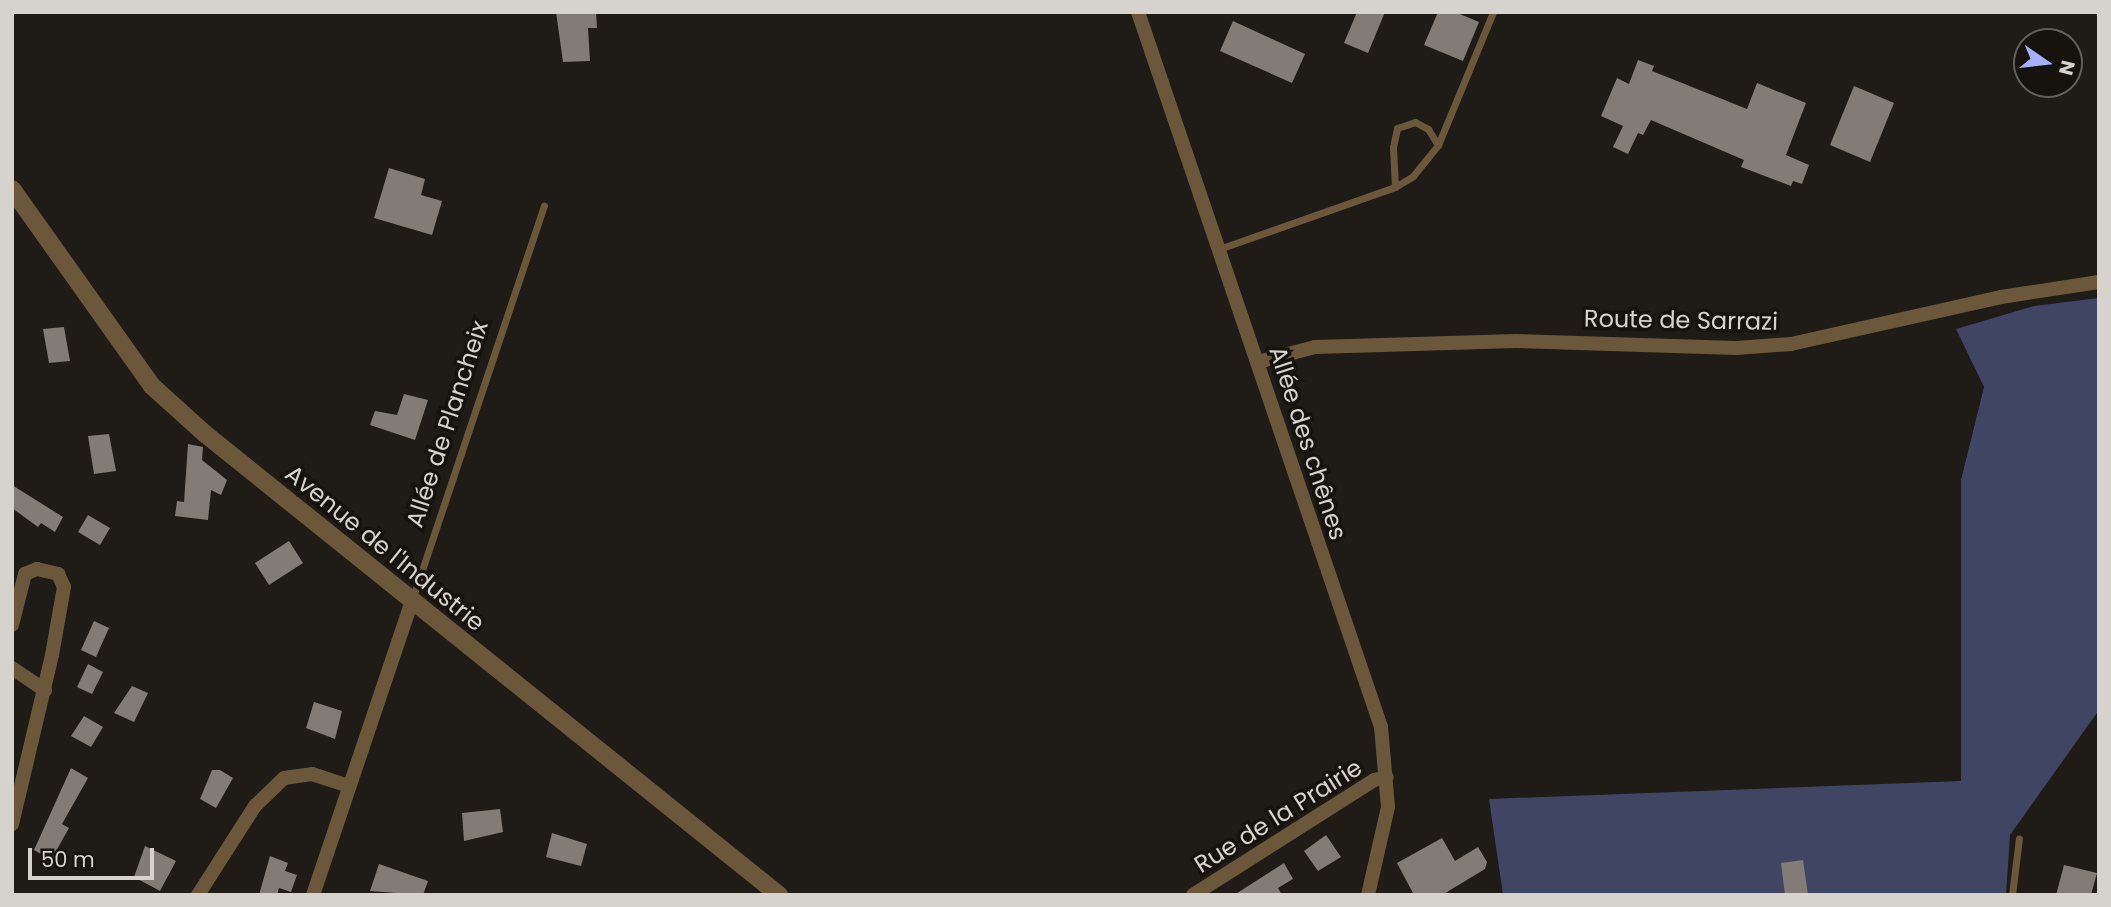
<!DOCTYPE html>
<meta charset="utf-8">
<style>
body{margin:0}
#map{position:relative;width:2111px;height:907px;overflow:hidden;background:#1f1b16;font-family:Poppins,sans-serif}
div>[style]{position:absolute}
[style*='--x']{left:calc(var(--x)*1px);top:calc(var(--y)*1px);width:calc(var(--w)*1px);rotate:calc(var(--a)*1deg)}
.forest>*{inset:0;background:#404564}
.building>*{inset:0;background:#817c75}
.service>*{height:7px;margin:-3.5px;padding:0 3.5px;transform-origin:3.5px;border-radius:3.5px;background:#6b583b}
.minor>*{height:14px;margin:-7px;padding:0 7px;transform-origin:7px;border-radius:7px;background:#6b583b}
.tertiary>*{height:18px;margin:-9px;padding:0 9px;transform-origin:9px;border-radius:9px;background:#6b583b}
span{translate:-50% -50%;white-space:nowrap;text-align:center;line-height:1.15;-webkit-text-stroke:7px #16120d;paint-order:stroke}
.street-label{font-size:24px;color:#d6d3cf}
.frame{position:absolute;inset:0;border:14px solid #d6d3cf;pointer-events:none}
.north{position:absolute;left:2013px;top:28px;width:70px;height:70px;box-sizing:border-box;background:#16120d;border:2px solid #635f5b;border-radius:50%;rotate:104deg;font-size:19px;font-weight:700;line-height:28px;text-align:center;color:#d6d3cf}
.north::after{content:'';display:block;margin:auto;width:24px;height:32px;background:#a5b1fc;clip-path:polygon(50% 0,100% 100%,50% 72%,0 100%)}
.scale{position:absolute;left:28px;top:848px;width:126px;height:32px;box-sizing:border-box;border:4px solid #d6d3cf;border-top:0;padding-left:9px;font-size:21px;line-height:24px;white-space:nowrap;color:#d6d3cf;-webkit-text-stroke:5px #16120d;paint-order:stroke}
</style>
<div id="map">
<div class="forest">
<i style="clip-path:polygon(2099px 298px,2099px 710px,2010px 835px,2006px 895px,1503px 895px,1489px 799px,1961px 781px,1961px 480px,1984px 387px,1956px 329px,2034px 306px)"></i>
</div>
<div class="building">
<i style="clip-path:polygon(556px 12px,596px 12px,597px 28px,588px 28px,590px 61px,563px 62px)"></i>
<i style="clip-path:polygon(1357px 12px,1385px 12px,1368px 53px,1344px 43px)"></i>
<i style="clip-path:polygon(1438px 12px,1455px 12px,1479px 22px,1463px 61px,1424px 45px)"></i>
<i style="clip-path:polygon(1233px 21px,1305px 54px,1292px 83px,1220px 51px)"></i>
<i style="clip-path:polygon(1638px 60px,1654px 66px,1652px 71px,1747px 109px,1757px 83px,1806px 103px,1786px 155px,1809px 165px,1802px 184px,1793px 181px,1791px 186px,1741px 167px,1744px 160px,1651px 120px,1643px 135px,1638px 133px,1628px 154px,1613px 147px,1623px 126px,1601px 116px,1617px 78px,1629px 84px)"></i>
<i style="clip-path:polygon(1854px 86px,1894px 103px,1870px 162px,1830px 145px)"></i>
<i style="clip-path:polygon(389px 168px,425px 179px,421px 195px,442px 201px,432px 235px,374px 218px)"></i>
<i style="clip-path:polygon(64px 327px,70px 361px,49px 363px,43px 329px)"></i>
<i style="clip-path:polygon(404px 394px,428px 400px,415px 440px,370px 425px,375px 411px,397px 415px)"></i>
<i style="clip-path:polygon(109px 434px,116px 471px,94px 474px,88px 436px)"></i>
<i style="clip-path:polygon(188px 444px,203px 447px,202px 460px,227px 480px,221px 495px,211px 490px,208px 520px,175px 516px,177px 501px,184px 502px)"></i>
<i style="clip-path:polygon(12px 485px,63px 517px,55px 532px,41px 523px,38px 527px,12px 508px)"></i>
<i style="clip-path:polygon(88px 515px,110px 528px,100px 545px,78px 532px)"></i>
<i style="clip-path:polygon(289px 541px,303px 563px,269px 585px,255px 563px)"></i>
<i style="clip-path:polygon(94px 621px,109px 628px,96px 657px,81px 650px)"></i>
<i style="clip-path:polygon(88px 664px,103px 672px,92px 694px,77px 687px)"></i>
<i style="clip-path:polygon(132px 686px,148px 693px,134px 722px,114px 713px)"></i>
<i style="clip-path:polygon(314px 702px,342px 711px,335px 739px,306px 728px)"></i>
<i style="clip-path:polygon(84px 716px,103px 727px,91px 747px,71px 736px)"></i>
<i style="clip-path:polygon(71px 768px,88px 778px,62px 824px,69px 828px,51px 860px,34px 850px)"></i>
<i style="clip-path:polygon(212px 770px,220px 770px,233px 778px,216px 808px,200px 799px)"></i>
<i style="clip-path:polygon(500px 809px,503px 832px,464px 841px,462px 813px)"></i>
<i style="clip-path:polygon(552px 833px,587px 844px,581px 866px,546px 857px)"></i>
<i style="clip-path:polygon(1326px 835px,1341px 857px,1318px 871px,1304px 851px)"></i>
<i style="clip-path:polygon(1442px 838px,1455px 861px,1478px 847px,1487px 862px,1485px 869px,1442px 895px,1414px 895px,1397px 863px)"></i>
<i style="clip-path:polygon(145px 846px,176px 861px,160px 891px,134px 877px)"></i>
<i style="clip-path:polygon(270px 856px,288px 863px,285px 871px,297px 875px,291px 892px,279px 888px,277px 895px,259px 895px)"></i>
<i style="clip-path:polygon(1803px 860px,1808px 895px,1785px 895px,1781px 863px)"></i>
<i style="clip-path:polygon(1284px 863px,1293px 879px,1278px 888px,1282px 895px,1234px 895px)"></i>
<i style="clip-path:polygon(379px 864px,428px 881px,423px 895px,370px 891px)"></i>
<i style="clip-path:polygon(2064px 865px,2097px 873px,2091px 895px,2056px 895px)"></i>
</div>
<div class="service">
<i style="--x:1395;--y:187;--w:40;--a:-92.9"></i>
<i style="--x:1393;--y:147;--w:19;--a:-78"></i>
<i style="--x:1397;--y:128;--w:19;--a:-18"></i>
<i style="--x:1415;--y:122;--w:15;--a:28"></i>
<i style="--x:1428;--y:129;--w:19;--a:58"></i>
<i style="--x:1219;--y:249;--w:187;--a:-19.4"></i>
<i style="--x:1395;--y:187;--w:21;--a:-31"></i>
<i style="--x:1413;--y:176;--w:40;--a:-51"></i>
<i style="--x:1438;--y:145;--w:144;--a:-67.5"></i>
<i style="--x:412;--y:600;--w:416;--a:-71.5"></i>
<i style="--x:2012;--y:895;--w:57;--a:-83"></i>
</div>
<div class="minor">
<i style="--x:1138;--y:12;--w:755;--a:71.23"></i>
<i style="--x:1381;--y:727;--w:80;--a:85"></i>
<i style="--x:1388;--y:807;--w:90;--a:102.8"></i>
<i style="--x:1258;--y:362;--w:59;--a:-14.7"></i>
<i style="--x:1315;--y:347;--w:201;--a:-1.7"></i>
<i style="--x:1516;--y:341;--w:220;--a:1.8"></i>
<i style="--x:1736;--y:348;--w:55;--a:-4.2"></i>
<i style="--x:1791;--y:344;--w:215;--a:-12.6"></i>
<i style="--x:2001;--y:297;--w:99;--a:-8.7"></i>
<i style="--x:12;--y:625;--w:53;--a:-75.7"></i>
<i style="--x:25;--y:574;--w:13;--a:-23"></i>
<i style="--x:37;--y:569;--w:22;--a:13"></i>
<i style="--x:58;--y:574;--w:14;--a:65"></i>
<i style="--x:64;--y:587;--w:69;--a:100"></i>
<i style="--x:52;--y:655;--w:174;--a:103.3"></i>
<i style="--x:12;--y:668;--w:40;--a:34"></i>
<i style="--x:198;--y:895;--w:106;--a:-57.4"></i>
<i style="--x:255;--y:806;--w:40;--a:-44"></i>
<i style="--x:284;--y:778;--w:28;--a:-8"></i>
<i style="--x:312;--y:774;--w:39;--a:18"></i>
<i style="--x:313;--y:895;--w:310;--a:-71.4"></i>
<i style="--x:1193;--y:895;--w:214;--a:-32.4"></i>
<i style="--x:1374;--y:780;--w:13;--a:-13"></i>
</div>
<div class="tertiary">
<i style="--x:12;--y:189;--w:242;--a:54.6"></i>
<i style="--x:152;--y:386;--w:70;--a:42.1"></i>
<i style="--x:204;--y:433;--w:738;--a:38.78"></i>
</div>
<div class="street-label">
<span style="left:1681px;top:320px;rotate:1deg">Route de Sarrazi</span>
<span style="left:447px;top:424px;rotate:-72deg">Allée de Plancheix</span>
<span style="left:1308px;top:443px;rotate:72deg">Allée des chênes</span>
<span style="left:385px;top:548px;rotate:39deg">Avenue de l'Industrie</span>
<span style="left:1278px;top:816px;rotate:-32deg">Rue de la Prairie</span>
</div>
<div class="frame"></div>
<div class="north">N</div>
<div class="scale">50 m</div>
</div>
